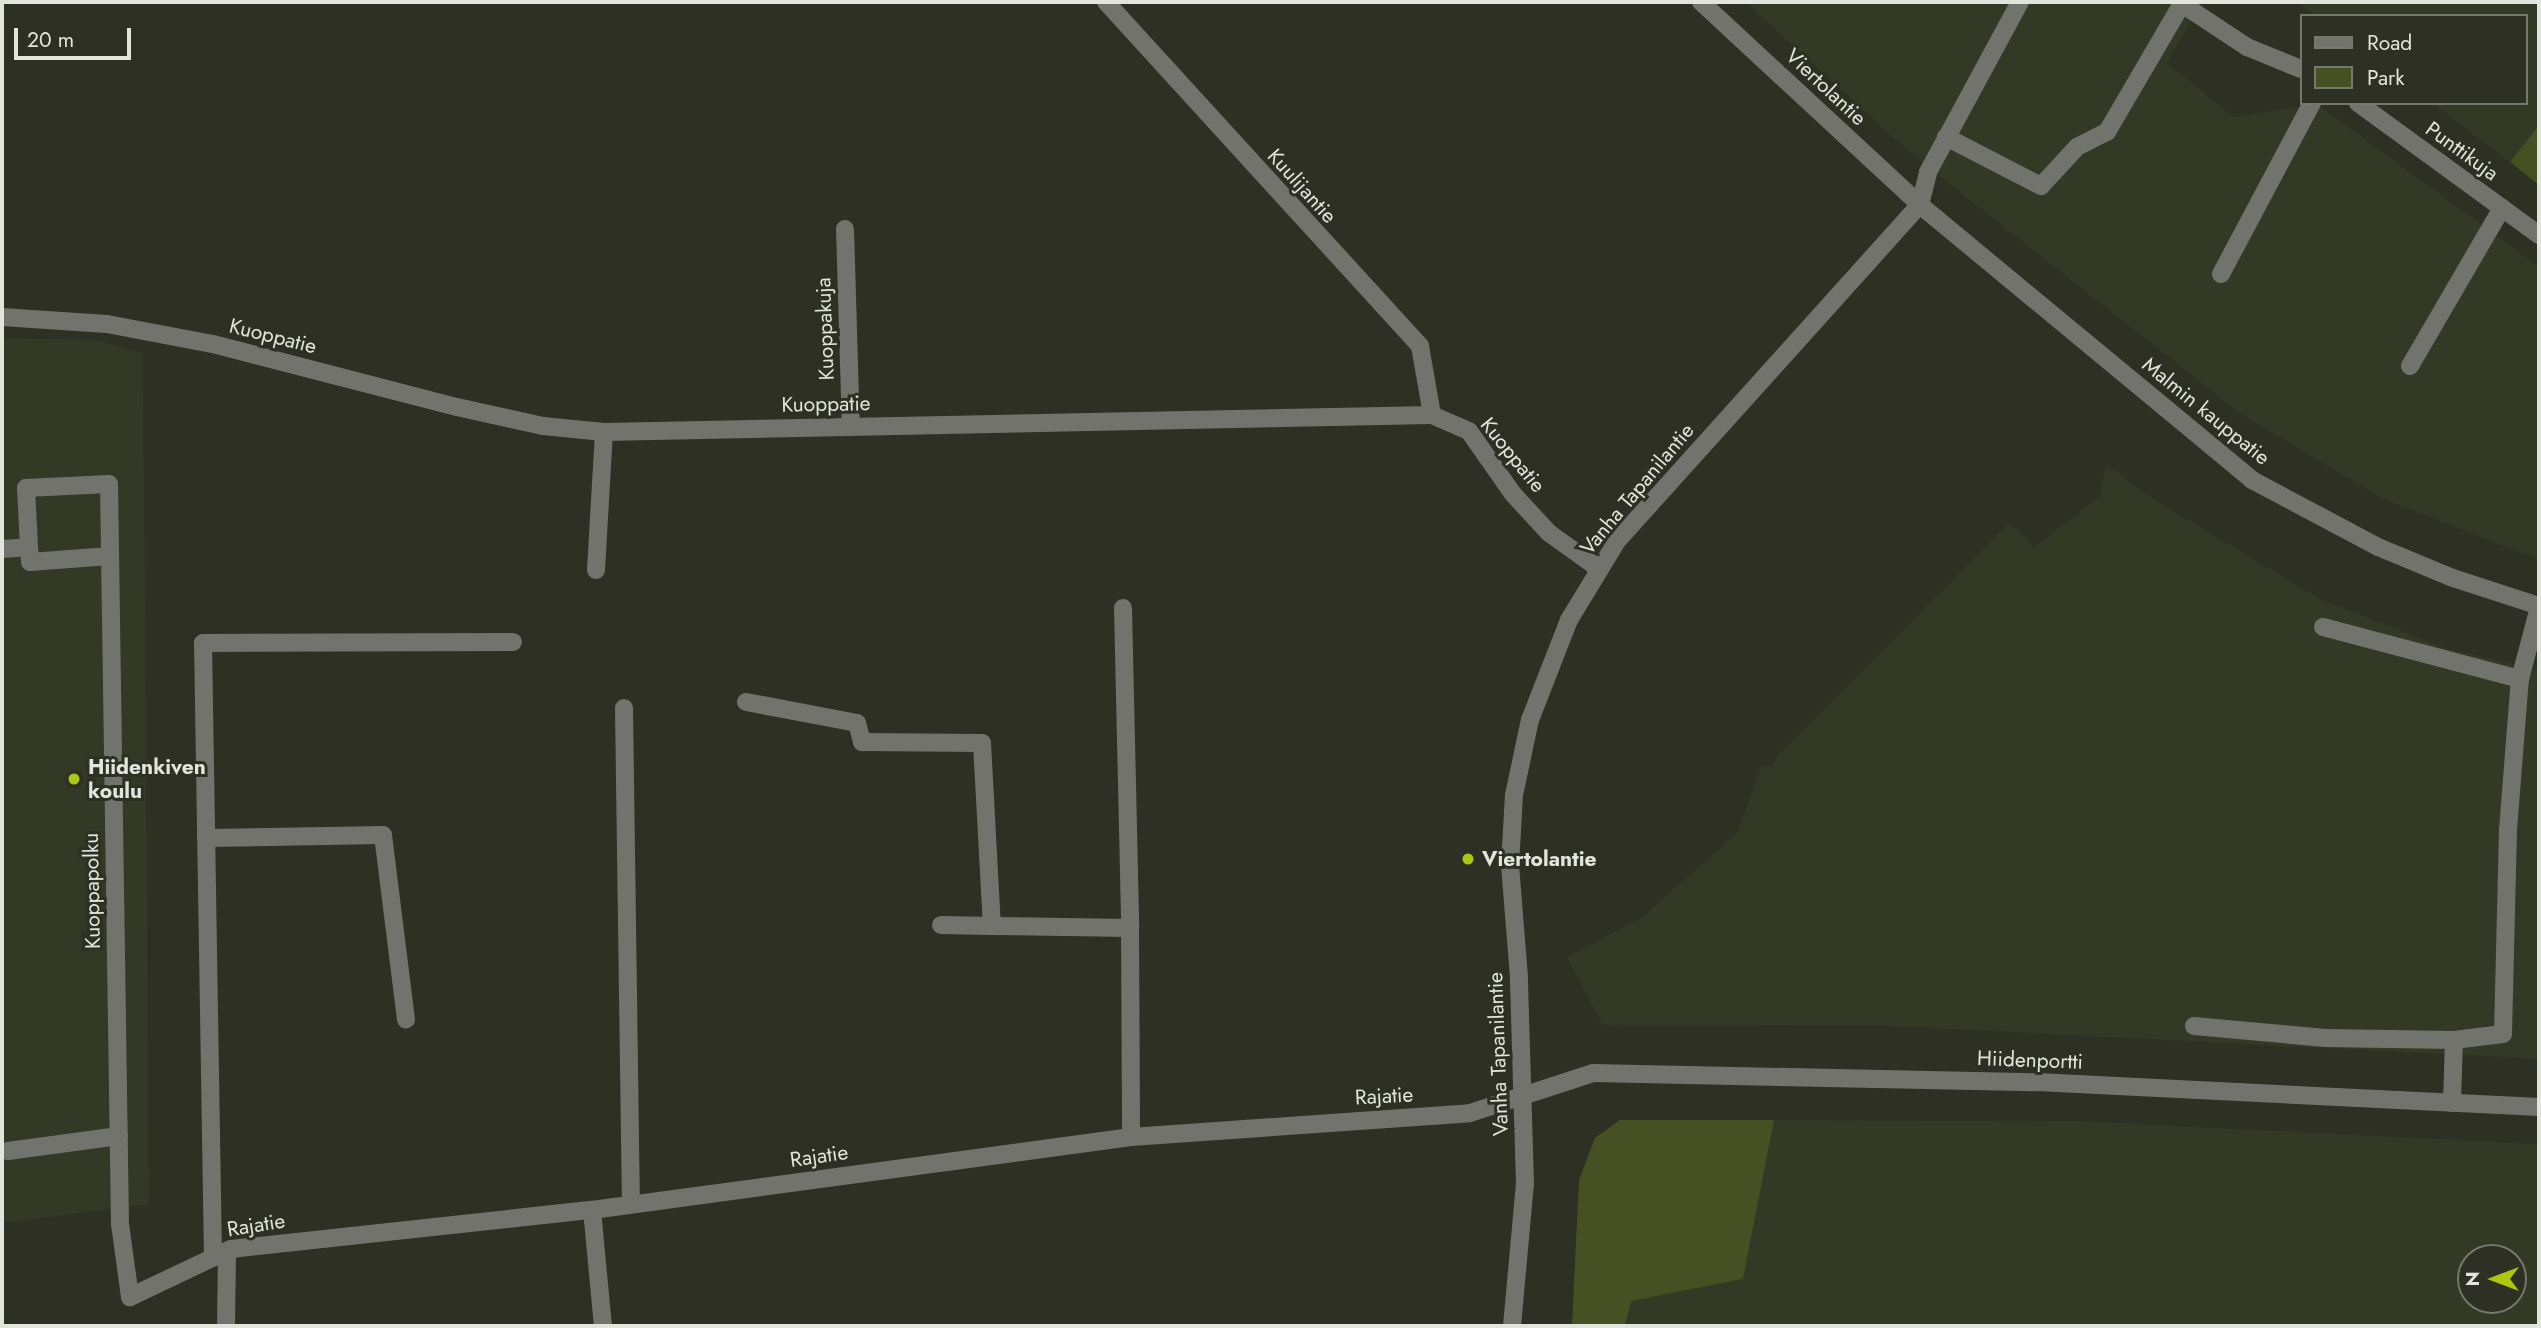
<!DOCTYPE html>
<style>
body{margin:0}
#map{position:relative;width:2541px;height:1328px;overflow:hidden;background:#2d3023;font-family:Jost,sans-serif}
div>[style]{position:absolute}
[style*='--x']{left:calc(var(--x)*1px);top:calc(var(--y)*1px);width:calc(var(--w)*1px);rotate:calc(var(--a)*1deg)}
.built>*{inset:0;background:#343925}
.green>*{inset:0;background:#475023}
.minor>*{height:18px;margin:-9px;padding:0 9px;transform-origin:9px;border-radius:9px;background:#72736d}
.dots>*{width:19px;height:19px;translate:-50% -50%;box-sizing:border-box;border:4px solid #2d3023;border-radius:50%}
span{translate:-50% -50%;white-space:nowrap;text-align:center;line-height:1.15;-webkit-text-stroke:6px #2d3023;paint-order:stroke}
.street-label{font-size:21px;color:#e2e5dc}
.poi-label{font-size:21px;color:#e2e5dc;font-weight:700}
.left{translate:0 -50%;text-align:left}
.frame{position:absolute;inset:0;border:4px solid #e2e5dc;pointer-events:none}
.legend{position:absolute;left:2300px;top:14px;width:228px;height:91px;box-sizing:border-box;background:#2d3023;border:2px solid #75786d;margin:0;padding:9px 12px;list-style:none;font-size:21px;color:#e2e5dc}
.legend li{display:flex;align-items:center;gap:14px;height:35px}
.legend b{width:35px;border:2px solid #75786d}
.north{position:absolute;left:2457px;top:1244px;width:70px;height:70px;box-sizing:border-box;background:#2d3023;border:2px solid #75786d;border-radius:50%;rotate:270deg;font-size:19px;font-weight:700;line-height:28px;text-align:center;color:#e2e5dc}
.north::after{content:'';display:block;margin:auto;width:24px;height:32px;background:#acc611;clip-path:polygon(50% 0,100% 100%,50% 72%,0 100%)}
.scale{position:absolute;left:14px;top:28px;width:117px;height:32px;box-sizing:border-box;border:4px solid #e2e5dc;border-top:0;padding-left:9px;font-size:21px;line-height:24px;white-space:nowrap;color:#e2e5dc;-webkit-text-stroke:5px #2d3023;paint-order:stroke}
</style>
<div id="map">
<div class="built">
<i style="clip-path:polygon(1746px 2px,2202px 2px,2167px 63px,2234px 117px,2317px 104px,2539px 267px,2539px 560px,2382px 498px,2238px 412px,1908px 151px)"></i>
<i style="clip-path:polygon(2297px 2px,2539px 2px,2539px 125px,2510px 162px,2432px 103px,2525px 103px,2525px 16px,2316px 16px)"></i>
<i style="clip-path:polygon(2px 338px,94px 340px,143px 353px,149px 1204px,2px 1223px)"></i>
<i style="clip-path:polygon(2106px 464px,2150px 497px,2320px 599px,2444px 648px,2539px 670px,2539px 1059px,1892px 1026px,1602px 1025px,1567px 957px,1640px 919px,1737px 833px,1762px 765px,1773px 767px,1778px 755px,2009px 523px,2035px 547px,2100px 496px)"></i>
<i style="clip-path:polygon(evenodd,1774px 1120px,2080px 1121px,2539px 1144px,2539px 1326px,1625px 1326px,1630px 1301px,1743px 1279px,1774px 1120px,2471px 1258px,2513px 1258px,2513px 1300px,2471px 1300px,2471px 1258px)"></i>
</div>
<div class="green">
<i style="clip-path:polygon(2539px 125px,2539px 185px,2510px 162px)"></i>
<i style="clip-path:polygon(1620px 1120px,1774px 1120px,1743px 1279px,1631px 1301px,1625px 1326px,1572px 1326px,1579px 1180px,1595px 1138px)"></i>
</div>
<div class="minor">
<i style="--x:1106;--y:2;--w:466;--a:47.6"></i>
<i style="--x:1420;--y:346;--w:70;--a:80.1"></i>
<i style="--x:1701;--y:2;--w:299;--a:42.8"></i>
<i style="--x:1920;--y:205;--w:431;--a:39.6"></i>
<i style="--x:2252;--y:480;--w:143;--a:28"></i>
<i style="--x:2378;--y:547;--w:81;--a:22.5"></i>
<i style="--x:2453;--y:578;--w:90;--a:18"></i>
<i style="--x:2182;--y:4;--w:78;--a:33.5"></i>
<i style="--x:2247;--y:47;--w:58;--a:22.2"></i>
<i style="--x:2358;--y:103;--w:224;--a:36.1"></i>
<i style="--x:1946;--y:137;--w:107;--a:27.3"></i>
<i style="--x:2041;--y:186;--w:53;--a:-47.3"></i>
<i style="--x:2077;--y:147;--w:34;--a:-27"></i>
<i style="--x:2107;--y:132;--w:151;--a:-59.7"></i>
<i style="--x:845;--y:229;--w:198;--a:88.3"></i>
<i style="--x:2221;--y:274;--w:194;--a:-62"></i>
<i style="--x:2;--y:317;--w:105;--a:3.8"></i>
<i style="--x:107;--y:324;--w:108;--a:10.7"></i>
<i style="--x:213;--y:344;--w:252;--a:14.5"></i>
<i style="--x:457;--y:407;--w:88;--a:12.5"></i>
<i style="--x:543;--y:426;--w:61;--a:5.6"></i>
<i style="--x:604;--y:432;--w:828;--a:-1.18"></i>
<i style="--x:1432;--y:415;--w:40;--a:23.4"></i>
<i style="--x:1469;--y:431;--w:77;--a:55.1"></i>
<i style="--x:1513;--y:494;--w:53;--a:47.3"></i>
<i style="--x:1549;--y:533;--w:60;--a:35.5"></i>
<i style="--x:2410;--y:366;--w:183;--a:-59.8"></i>
<i style="--x:29;--y:547;--w:59;--a:-92.9"></i>
<i style="--x:26;--y:488;--w:83;--a:-2.8"></i>
<i style="--x:109;--y:484;--w:740;--a:89.15"></i>
<i style="--x:120;--y:1224;--w:74;--a:82.2"></i>
<i style="--x:130;--y:1297;--w:112;--a:-25.4"></i>
<i style="--x:231;--y:1249;--w:363;--a:-6.2"></i>
<i style="--x:592;--y:1210;--w:544;--a:-7.71"></i>
<i style="--x:1131;--y:1137;--w:340;--a:-4"></i>
<i style="--x:1470;--y:1113;--w:129;--a:-18"></i>
<i style="--x:1593;--y:1073;--w:444;--a:1.2"></i>
<i style="--x:2037;--y:1082;--w:503;--a:2.85"></i>
<i style="--x:2;--y:549;--w:27;--a:-4"></i>
<i style="--x:29;--y:547;--w:15;--a:86"></i>
<i style="--x:30;--y:562;--w:80;--a:-4.3"></i>
<i style="--x:596;--y:570;--w:138;--a:-86.7"></i>
<i style="--x:1123;--y:608;--w:320;--a:88.7"></i>
<i style="--x:2323;--y:627;--w:204;--a:14.8"></i>
<i style="--x:746;--y:702;--w:113;--a:10.7"></i>
<i style="--x:857;--y:723;--w:20;--a:75"></i>
<i style="--x:862;--y:742;--w:120;--a:0.5"></i>
<i style="--x:982;--y:743;--w:183;--a:86.9"></i>
<i style="--x:992;--y:926;--w:138;--a:0.8"></i>
<i style="--x:1130;--y:928;--w:209;--a:89.7"></i>
<i style="--x:624;--y:708;--w:496;--a:89.2"></i>
<i style="--x:206;--y:838;--w:177;--a:-1"></i>
<i style="--x:383;--y:835;--w:186;--a:82.9"></i>
<i style="--x:941;--y:925;--w:51;--a:1.1"></i>
<i style="--x:2194;--y:1026;--w:132;--a:5.2"></i>
<i style="--x:2325;--y:1038;--w:129;--a:0.9"></i>
<i style="--x:2454;--y:1040;--w:49;--a:-7"></i>
<i style="--x:2503;--y:1034;--w:204;--a:-88.6"></i>
<i style="--x:2508;--y:830;--w:151;--a:-85.5"></i>
<i style="--x:2520;--y:679;--w:74;--a:-75.2"></i>
<i style="--x:2452;--y:1103;--w:63;--a:-88.2"></i>
<i style="--x:8;--y:1151;--w:112;--a:-7.7"></i>
<i style="--x:592;--y:1210;--w:117;--a:84.6"></i>
<i style="--x:213;--y:1258;--w:615;--a:-90.93"></i>
<i style="--x:203;--y:643;--w:310;--a:-0.2"></i>
<i style="--x:226;--y:1326;--w:75;--a:-89.2"></i>
<i style="--x:1512;--y:1326;--w:143;--a:-84.8"></i>
<i style="--x:1525;--y:1184;--w:207;--a:-91.7"></i>
<i style="--x:1519;--y:977;--w:111;--a:-94.6"></i>
<i style="--x:1510;--y:866;--w:71;--a:-86.8"></i>
<i style="--x:1514;--y:795;--w:77;--a:-78"></i>
<i style="--x:1530;--y:720;--w:107;--a:-68.7"></i>
<i style="--x:1569;--y:620;--w:92;--a:-58.7"></i>
<i style="--x:1617;--y:541;--w:452;--a:-48"></i>
<i style="--x:1920;--y:205;--w:34;--a:-76"></i>
<i style="--x:1928;--y:172;--w:193;--a:-61.6"></i>
</div>
<div class="dots">
<i style="left:74px;top:779px;background:#acc611"></i>
<i style="left:1468px;top:859px;background:#acc611"></i>
</div>
<div class="street-label">
<span style="left:1826px;top:87px;rotate:43deg">Viertolantie</span>
<span style="left:2462px;top:151px;rotate:36deg">Punttikuja</span>
<span style="left:1302px;top:186px;rotate:48deg">Kuulijantie</span>
<span style="left:825px;top:329px;rotate:-92deg">Kuoppakuja</span>
<span style="left:273px;top:336px;rotate:14deg">Kuoppatie</span>
<span style="left:826px;top:404px;rotate:-1deg">Kuoppatie</span>
<span style="left:2206px;top:411px;rotate:39deg">Malmin kauppatie</span>
<span style="left:1513px;top:455px;rotate:51deg">Kuoppatie</span>
<span style="left:1637px;top:489px;rotate:-50deg">Vanha Tapanilantie</span>
<span style="left:92px;top:891px;rotate:-91deg">Kuoppapolku</span>
<span style="left:1498px;top:1054px;rotate:-92deg">Vanha Tapanilantie</span>
<span style="left:2030px;top:1060px;rotate:2deg">Hiidenportti</span>
<span style="left:1384px;top:1096px;rotate:-3deg">Rajatie</span>
<span style="left:819px;top:1156px;rotate:-8deg">Rajatie</span>
<span style="left:256px;top:1225px;rotate:-9deg">Rajatie</span>
</div>
<div class="poi-label">
<span class="left" style="left:88px;top:779px">Hiidenkiven<br>koulu</span>
<span class="left" style="left:1482px;top:859px">Viertolantie</span>
</div>
<div class="frame"></div>
<ul class="legend">
<li><b style="height:9px;background:#72736d"></b>Road</li>
<li><b style="height:19px;background:#475023"></b>Park</li>
</ul>
<div class="north">N</div>
<div class="scale">20 m</div>
</div>
